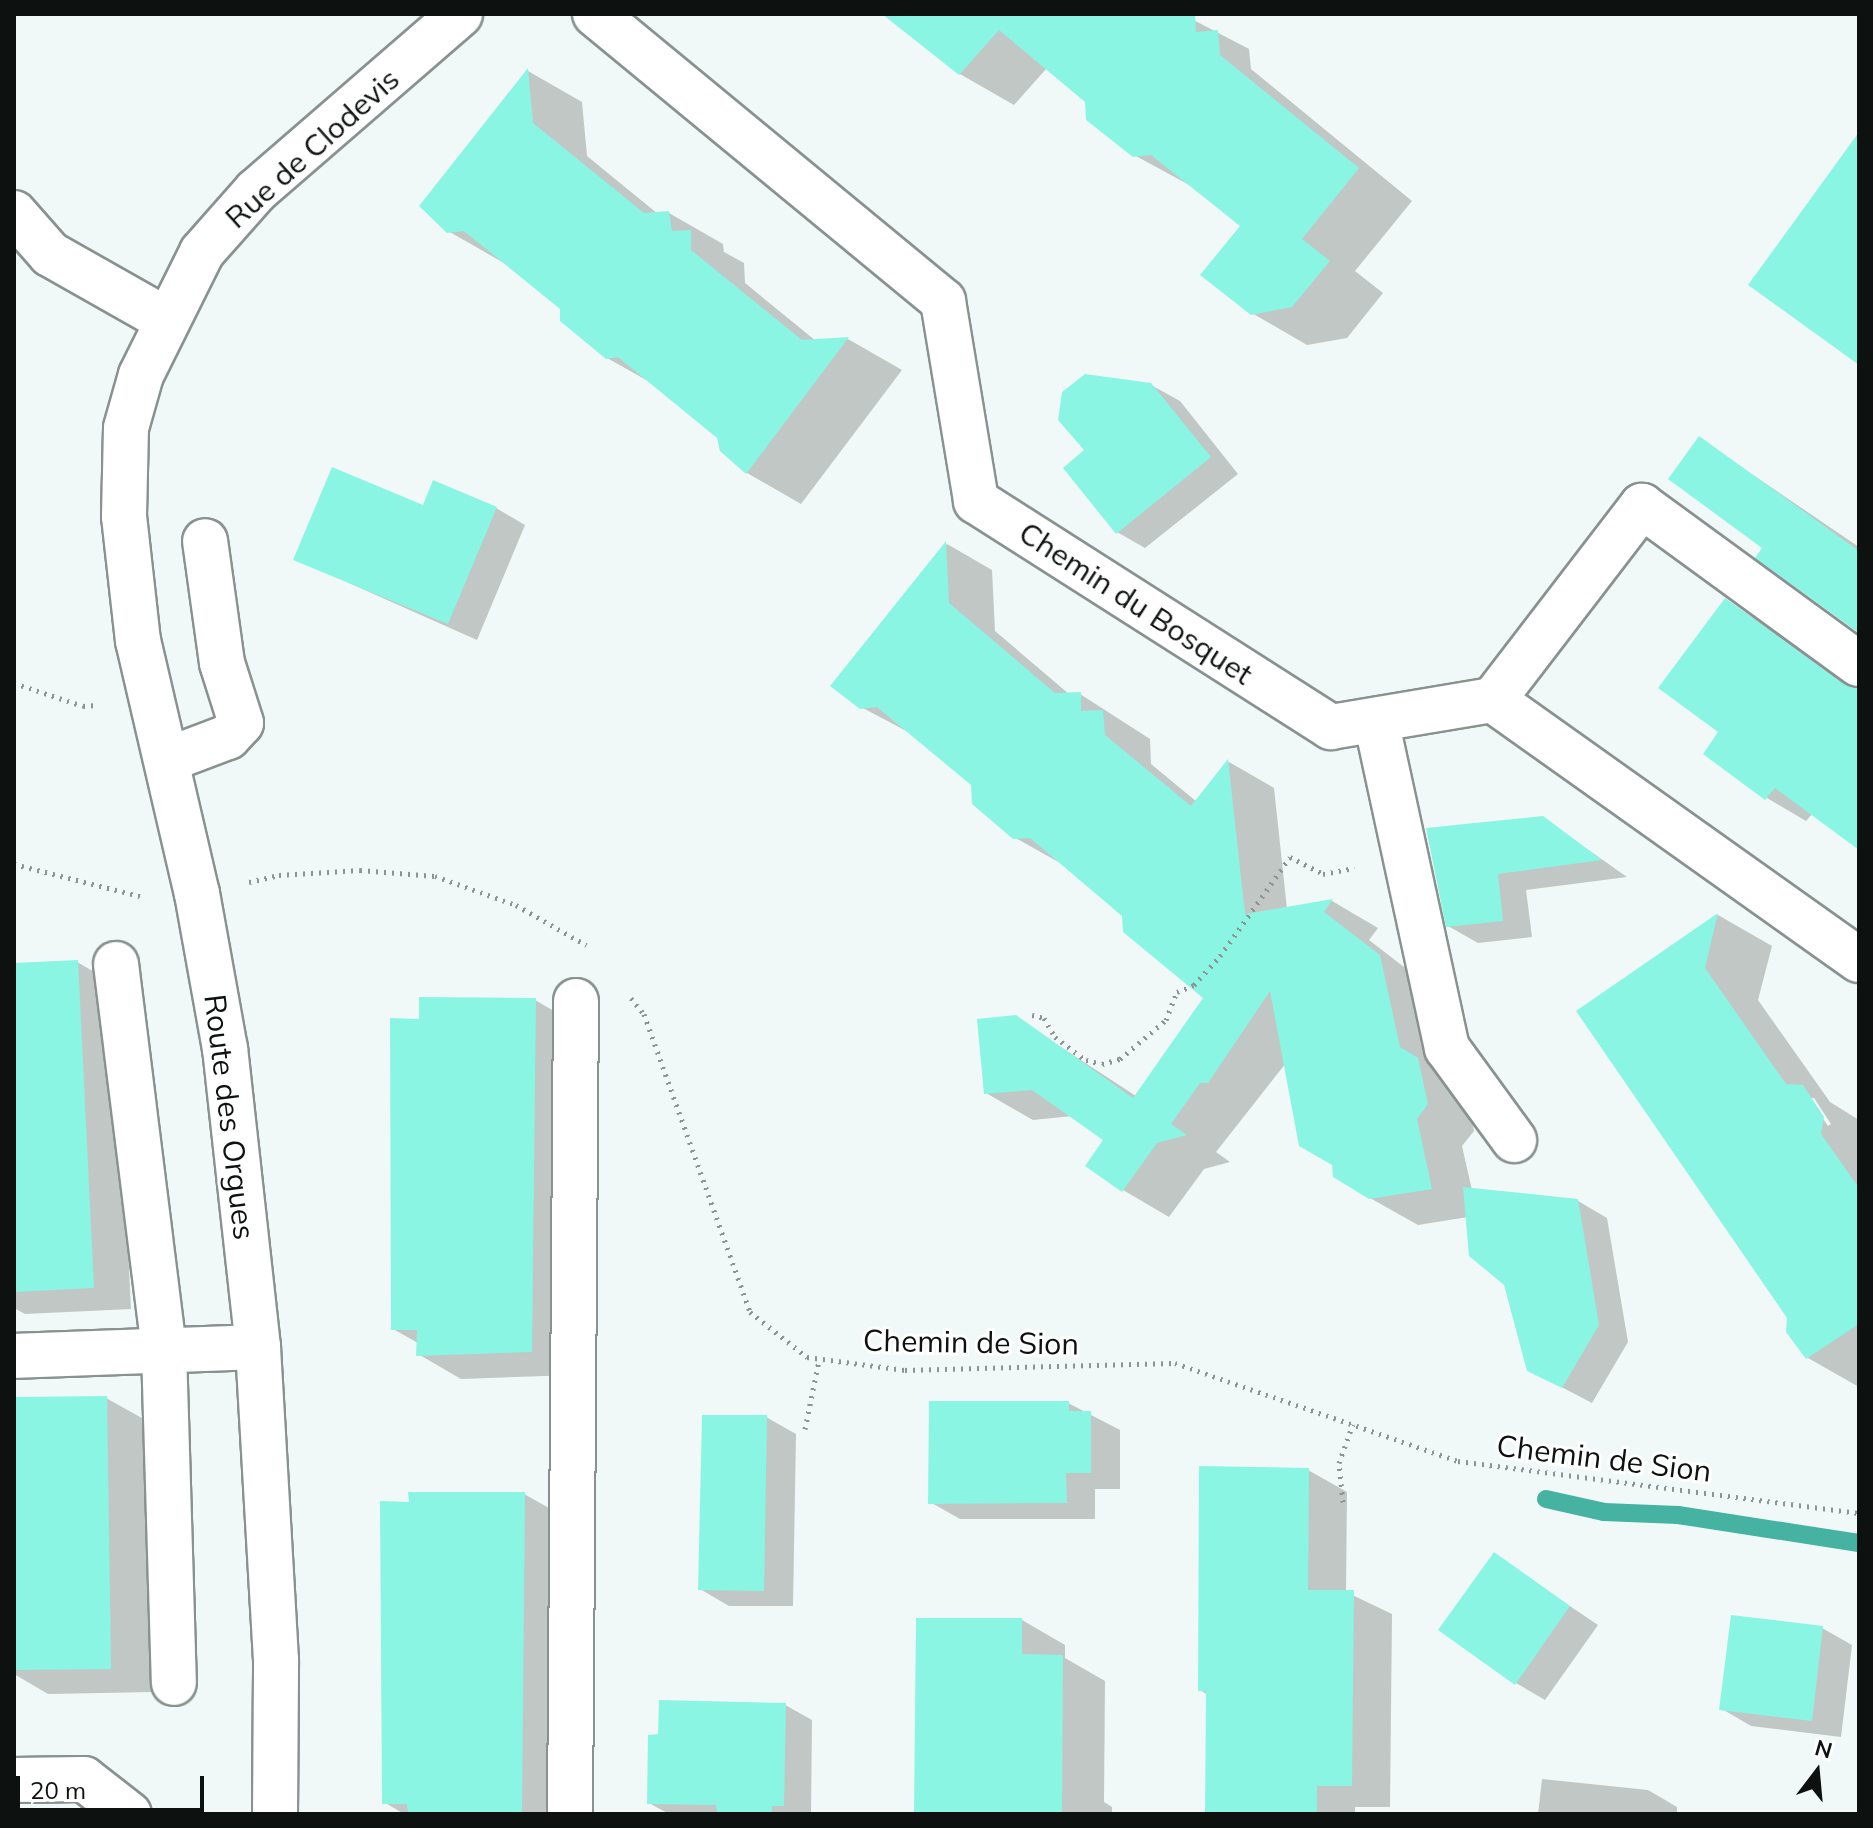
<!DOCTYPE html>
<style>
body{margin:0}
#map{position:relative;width:1873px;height:1828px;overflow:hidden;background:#f0f9f7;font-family:Mulish,sans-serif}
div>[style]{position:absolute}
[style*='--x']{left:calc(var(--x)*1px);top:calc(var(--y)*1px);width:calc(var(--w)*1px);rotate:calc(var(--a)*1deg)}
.shadow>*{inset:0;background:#0003}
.stream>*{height:18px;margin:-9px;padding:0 9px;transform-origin:9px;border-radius:9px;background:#45b2a2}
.building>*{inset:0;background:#8bf5e3}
.path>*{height:5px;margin-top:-2.5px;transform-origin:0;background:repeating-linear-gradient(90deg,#8d9392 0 2px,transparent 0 8px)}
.roads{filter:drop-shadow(2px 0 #899290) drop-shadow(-2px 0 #899290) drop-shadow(0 2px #899290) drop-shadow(0 -2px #899290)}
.minor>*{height:44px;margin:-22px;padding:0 22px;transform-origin:22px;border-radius:22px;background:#fff}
span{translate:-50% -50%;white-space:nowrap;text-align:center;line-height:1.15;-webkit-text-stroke:6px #fff;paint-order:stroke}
.street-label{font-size:30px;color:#0d1110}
.frame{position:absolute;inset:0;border:16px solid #0d1110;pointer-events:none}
.north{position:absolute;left:1777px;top:1732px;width:80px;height:80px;-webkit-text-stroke:6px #fff;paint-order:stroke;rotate:16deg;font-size:22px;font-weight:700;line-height:32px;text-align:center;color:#0d1110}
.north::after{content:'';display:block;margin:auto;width:28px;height:36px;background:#0d1110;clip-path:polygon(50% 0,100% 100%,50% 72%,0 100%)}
.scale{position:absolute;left:16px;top:1776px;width:188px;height:36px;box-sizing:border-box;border:4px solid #0d1110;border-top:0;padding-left:10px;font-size:24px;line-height:28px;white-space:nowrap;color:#0d1110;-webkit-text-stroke:6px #fff;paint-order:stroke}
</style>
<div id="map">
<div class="shadow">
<i style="clip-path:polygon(937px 14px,1182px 14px,1249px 49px,1251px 69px,1412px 201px,1355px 271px,1383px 293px,1347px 338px,1307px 345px,1252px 313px,1242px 226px,1193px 187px,1134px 155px,1087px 101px,1047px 68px,1014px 105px,960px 74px,915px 38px)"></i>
<i style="clip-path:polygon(528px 71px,582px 102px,587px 156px,658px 214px,669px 213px,723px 244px,724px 252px,744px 263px,745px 283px,816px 341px,848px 339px,902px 370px,801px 504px,747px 473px,722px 449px,718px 436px,657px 386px,607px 358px,562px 309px,504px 263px,448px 231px,422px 206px)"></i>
<i style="clip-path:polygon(1151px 385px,1180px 401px,1238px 474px,1145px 548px,1117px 532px,1087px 450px)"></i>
<i style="clip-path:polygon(1700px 439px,1859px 547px,1859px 631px,1765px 548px)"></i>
<i style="clip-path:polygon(496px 508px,525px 525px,477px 640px,295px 559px)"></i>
<i style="clip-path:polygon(947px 544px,992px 570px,995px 631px,1069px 694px,1080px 694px,1150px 739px,1151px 764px,1197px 802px,1229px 762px,1274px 788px,1287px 909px,1332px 901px,1378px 928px,1369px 940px,1426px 984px,1464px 1087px,1474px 1131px,1462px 1146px,1472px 1190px,1578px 1201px,1607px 1218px,1628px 1342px,1592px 1403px,1529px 1370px,1506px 1283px,1468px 1217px,1418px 1225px,1370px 1198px,1334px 1164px,1286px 1063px,1216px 1152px,1230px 1162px,1204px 1169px,1169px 1217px,1123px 1190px,1106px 1140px,1073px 1116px,1033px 1120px,986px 1093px,1015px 1017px,1136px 1096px,1206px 998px,1124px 915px,1062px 864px,1014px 837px,973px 784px,912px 734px,861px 707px,833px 685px)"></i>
<i style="clip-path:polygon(1726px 600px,1859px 688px,1859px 847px,1813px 813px,1806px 821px,1767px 798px,1706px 753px,1721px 732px)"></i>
<i style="clip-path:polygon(1543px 818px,1627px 877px,1526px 890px,1532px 937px,1478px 943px,1448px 926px)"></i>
<i style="clip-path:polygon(evenodd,1718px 915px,1772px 946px,1758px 1000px,1830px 1102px,1859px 1120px,1859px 1387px,1808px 1358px,1789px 1318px,1578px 1012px,1718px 915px,1809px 1098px,1814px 1098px,1831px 1124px,1828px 1126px,1809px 1098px)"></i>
<i style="clip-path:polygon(77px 962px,115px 984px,131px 1309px,25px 1314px,14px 1308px,14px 965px)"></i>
<i style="clip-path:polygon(535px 1000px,578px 1025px,574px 1375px,461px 1379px,418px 1354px,418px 1343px,393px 1329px,421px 1021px)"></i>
<i style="clip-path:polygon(106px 1398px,149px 1422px,154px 1692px,48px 1694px,14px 1674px,14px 1399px)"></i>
<i style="clip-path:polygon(1068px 1403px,1120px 1430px,1120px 1489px,1095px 1489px,1095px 1519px,960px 1519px,930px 1502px)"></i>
<i style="clip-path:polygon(766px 1417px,796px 1434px,793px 1606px,729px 1606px,700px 1589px)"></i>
<i style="clip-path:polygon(1308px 1470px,1347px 1492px,1346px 1592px,1392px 1614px,1390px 1807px,1355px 1807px,1355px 1814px,1207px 1814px,1208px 1695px,1200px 1690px)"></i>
<i style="clip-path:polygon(524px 1494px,567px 1518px,565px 1814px,404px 1814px,384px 1802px,411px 1504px)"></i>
<i style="clip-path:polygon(1494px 1555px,1598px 1625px,1545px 1700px,1516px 1683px)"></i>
<i style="clip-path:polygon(1022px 1620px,1065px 1645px,1065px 1658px,1105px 1681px,1104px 1802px,1112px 1807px,1112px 1814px,916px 1814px)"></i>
<i style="clip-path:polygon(1822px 1628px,1852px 1645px,1841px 1737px,1751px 1726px,1722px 1709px)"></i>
<i style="clip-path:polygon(785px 1705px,812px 1720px,811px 1814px,669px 1814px,649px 1803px)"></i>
<i style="clip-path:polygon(1542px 1779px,1648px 1790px,1677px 1807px,1677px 1814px,1538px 1814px)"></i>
</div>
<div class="stream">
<i style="--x:1546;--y:1499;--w:59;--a:12.6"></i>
<i style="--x:1604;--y:1512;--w:74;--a:2.3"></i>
<i style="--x:1678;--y:1515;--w:183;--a:8.8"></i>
</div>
<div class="building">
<i style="clip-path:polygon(882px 14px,1195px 15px,1196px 32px,1218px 30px,1220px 55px,1359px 168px,1302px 239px,1330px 261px,1292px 307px,1251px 315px,1200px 275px,1240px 226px,1151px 155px,1133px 157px,1086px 120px,1085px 102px,999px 30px,959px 75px)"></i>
<i style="clip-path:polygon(528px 68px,533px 123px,644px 213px,669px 211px,672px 231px,691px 230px,691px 250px,802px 340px,849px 337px,746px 474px,720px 451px,717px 438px,618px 357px,606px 359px,560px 321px,560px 309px,464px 231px,447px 233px,419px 206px)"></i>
<i style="clip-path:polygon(1859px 132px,1859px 365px,1748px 285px)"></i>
<i style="clip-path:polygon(1085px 374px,1151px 383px,1211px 457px,1116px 534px,1063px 468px,1084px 450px,1058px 420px,1062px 392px)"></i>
<i style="clip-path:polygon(1699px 436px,1859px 551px,1859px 633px,1755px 558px,1762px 548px,1668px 479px)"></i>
<i style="clip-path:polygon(332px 467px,423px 505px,433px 480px,497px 507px,448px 624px,293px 560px)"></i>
<i style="clip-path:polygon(946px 541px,949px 603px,1055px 693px,1081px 692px,1081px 711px,1103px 710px,1105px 735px,1191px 806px,1228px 759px,1245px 914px,1333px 899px,1324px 912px,1380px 955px,1400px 1047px,1418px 1058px,1428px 1104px,1417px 1119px,1432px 1189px,1369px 1199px,1333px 1177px,1332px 1165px,1299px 1146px,1270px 991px,1208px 1083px,1200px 1083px,1171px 1124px,1187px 1135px,1157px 1143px,1122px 1192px,1085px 1166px,1103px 1140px,1032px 1090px,984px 1094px,977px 1019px,1016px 1015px,1133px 1098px,1203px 998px,1123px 932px,1122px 916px,1030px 838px,1013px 839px,972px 804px,971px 785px,877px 707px,860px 709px,830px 686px)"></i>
<i style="clip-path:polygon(1725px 598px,1844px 684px,1859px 689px,1859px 850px,1775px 788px,1765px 800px,1703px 754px,1718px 732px,1658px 688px)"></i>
<i style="clip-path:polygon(1543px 816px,1602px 860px,1498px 874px,1503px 921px,1446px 927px,1426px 828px)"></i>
<i style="clip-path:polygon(1718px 913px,1705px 968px,1786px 1084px,1803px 1085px,1824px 1117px,1821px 1134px,1859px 1188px,1859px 1324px,1806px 1359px,1786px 1332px,1787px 1318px,1576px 1011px)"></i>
<i style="clip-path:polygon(78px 960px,94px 1288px,14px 1292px,14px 963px)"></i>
<i style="clip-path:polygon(419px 997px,536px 998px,532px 1352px,416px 1356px,417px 1330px,391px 1330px,390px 1018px,419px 1019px)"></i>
<i style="clip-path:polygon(1463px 1187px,1578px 1199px,1599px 1325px,1562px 1388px,1527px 1371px,1504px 1285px,1469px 1256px)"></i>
<i style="clip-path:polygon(107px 1396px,111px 1669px,14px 1670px,14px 1397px)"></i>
<i style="clip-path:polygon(929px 1401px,1069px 1401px,1069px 1411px,1091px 1411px,1091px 1473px,1066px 1473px,1067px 1503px,928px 1504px)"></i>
<i style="clip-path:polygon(702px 1415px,767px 1415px,764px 1591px,698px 1590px)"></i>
<i style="clip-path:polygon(1199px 1466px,1309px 1468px,1308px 1590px,1354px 1590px,1352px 1786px,1317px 1786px,1317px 1814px,1205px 1814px,1206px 1691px,1198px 1691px)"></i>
<i style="clip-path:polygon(408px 1492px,525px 1492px,522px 1814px,408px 1814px,407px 1804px,382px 1804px,380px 1501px,409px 1502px)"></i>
<i style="clip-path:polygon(1494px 1552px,1570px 1606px,1515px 1685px,1438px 1630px)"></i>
<i style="clip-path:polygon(1731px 1615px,1823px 1626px,1812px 1721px,1719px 1710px)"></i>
<i style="clip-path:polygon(916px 1618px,1022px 1618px,1022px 1654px,1063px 1655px,1062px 1814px,914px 1814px)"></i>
<i style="clip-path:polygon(659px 1700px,786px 1703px,784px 1806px,772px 1806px,772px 1814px,717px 1814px,716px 1805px,647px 1804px,648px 1735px,658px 1734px)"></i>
</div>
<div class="path">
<i style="--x:14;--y:683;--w:73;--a:18.4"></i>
<i style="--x:83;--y:706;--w:14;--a:-4"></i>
<i style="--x:14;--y:864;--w:130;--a:14.3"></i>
<i style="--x:249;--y:882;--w:31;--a:-13"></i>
<i style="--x:279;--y:875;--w:81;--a:-3.5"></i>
<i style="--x:360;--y:870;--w:75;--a:4.6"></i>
<i style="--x:435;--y:876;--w:86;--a:19.7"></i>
<i style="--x:516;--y:905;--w:81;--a:29.7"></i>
<i style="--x:631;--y:998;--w:21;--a:51"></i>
<i style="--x:644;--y:1014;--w:316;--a:70.4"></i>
<i style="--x:750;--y:1312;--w:73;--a:38.3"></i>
<i style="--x:807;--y:1357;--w:99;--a:7.6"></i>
<i style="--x:905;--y:1370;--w:270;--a:-1.5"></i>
<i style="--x:1175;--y:1363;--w:299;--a:19.1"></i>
<i style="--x:1458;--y:1461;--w:404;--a:7.4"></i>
<i style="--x:1032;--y:1015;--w:12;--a:14"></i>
<i style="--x:1044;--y:1018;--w:22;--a:60"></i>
<i style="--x:1055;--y:1037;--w:39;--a:37"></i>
<i style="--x:1086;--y:1060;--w:16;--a:14"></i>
<i style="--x:1102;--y:1064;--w:19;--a:-16"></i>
<i style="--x:1120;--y:1059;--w:60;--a:-40.3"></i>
<i style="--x:1166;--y:1020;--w:30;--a:-69"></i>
<i style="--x:1177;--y:992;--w:18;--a:-22"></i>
<i style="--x:1194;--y:985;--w:39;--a:-48"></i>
<i style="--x:1220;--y:956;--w:121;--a:-54.7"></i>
<i style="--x:1290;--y:857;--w:37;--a:27"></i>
<i style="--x:1323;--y:874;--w:32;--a:-11"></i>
<i style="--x:805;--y:1429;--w:70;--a:-78.5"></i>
<i style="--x:1343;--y:1502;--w:39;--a:-96"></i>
<i style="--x:1339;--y:1463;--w:41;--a:-70.3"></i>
</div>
<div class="roads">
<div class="minor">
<i style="--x:595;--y:14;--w:451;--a:39.5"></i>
<i style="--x:943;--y:301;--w:203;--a:80.6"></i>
<i style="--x:976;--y:501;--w:421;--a:32.5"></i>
<i style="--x:1331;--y:727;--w:164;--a:-9.5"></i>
<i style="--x:1493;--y:700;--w:449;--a:35.4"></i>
<i style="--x:14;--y:213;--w:55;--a:48.7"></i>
<i style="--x:50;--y:254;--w:132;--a:29.5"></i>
<i style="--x:1493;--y:700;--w:245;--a:-52.5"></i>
<i style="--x:1642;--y:506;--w:268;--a:36.1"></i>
<i style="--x:1376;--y:720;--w:336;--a:77.8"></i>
<i style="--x:1447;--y:1048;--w:114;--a:53.9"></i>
<i style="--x:167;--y:760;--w:65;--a:-20.7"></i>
<i style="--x:228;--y:737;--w:19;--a:-47"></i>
<i style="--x:241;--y:723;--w:63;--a:-107.6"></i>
<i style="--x:222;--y:663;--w:123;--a:-97.9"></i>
<i style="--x:116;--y:964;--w:389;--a:82.9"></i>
<i style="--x:164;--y:1350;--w:333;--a:88.3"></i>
<i style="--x:14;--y:1356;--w:244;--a:-2.1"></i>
<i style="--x:14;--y:1780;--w:70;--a:-0.8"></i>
<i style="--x:84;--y:1779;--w:57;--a:37.9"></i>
<i style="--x:275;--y:1814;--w:154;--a:-89.6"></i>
<i style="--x:276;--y:1660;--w:314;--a:-93.3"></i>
<i style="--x:258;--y:1347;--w:300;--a:-96.3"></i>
<i style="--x:225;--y:1049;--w:158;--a:-100.2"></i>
<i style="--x:197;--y:894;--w:260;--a:-103.1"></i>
<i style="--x:138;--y:641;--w:126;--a:-96.4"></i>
<i style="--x:124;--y:516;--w:88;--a:-88.7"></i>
<i style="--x:126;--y:428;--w:55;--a:-74.2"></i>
<i style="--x:141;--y:375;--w:137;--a:-63.6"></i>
<i style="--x:202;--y:252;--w:81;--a:-48.5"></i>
<i style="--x:256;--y:191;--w:270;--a:-40.9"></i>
<i style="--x:570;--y:1814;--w:813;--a:-89.58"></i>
</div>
</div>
<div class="street-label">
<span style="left:312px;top:148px;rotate:-42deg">Rue de Clodevis</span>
<span style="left:1136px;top:603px;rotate:33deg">Chemin du Bosquet</span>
<span style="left:230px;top:1117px;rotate:83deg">Route des Orgues</span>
<span style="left:971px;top:1342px;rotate:1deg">Chemin de Sion</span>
<span style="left:1604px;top:1458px;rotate:7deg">Chemin de Sion</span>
</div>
<div class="frame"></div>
<div class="north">N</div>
<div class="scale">20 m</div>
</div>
